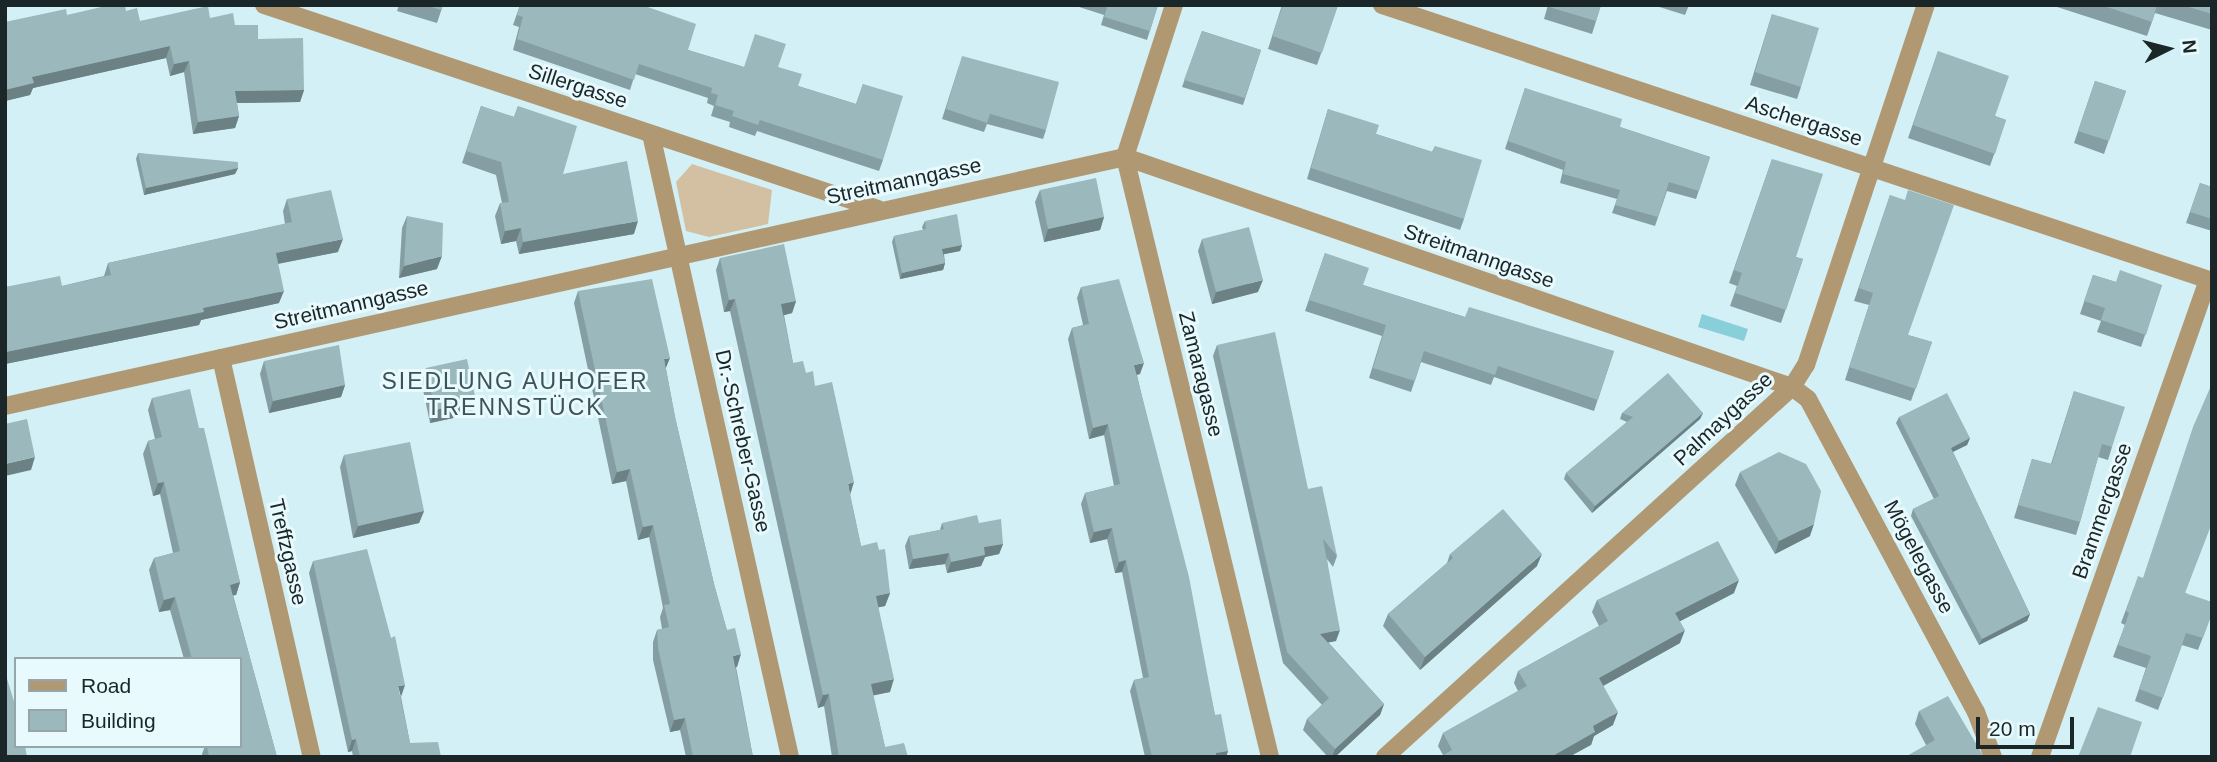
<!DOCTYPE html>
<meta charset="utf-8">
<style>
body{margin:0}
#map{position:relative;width:2217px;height:762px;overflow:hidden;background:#d2f0f5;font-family:Helvetica,sans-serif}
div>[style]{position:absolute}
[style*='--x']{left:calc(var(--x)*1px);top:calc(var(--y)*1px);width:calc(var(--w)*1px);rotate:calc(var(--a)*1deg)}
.green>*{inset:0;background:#d3c0a3}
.water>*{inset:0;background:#88cfda}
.minor>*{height:18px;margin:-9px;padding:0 9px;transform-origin:9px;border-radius:9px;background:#b09872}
.wall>*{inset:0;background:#859ea3}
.shaded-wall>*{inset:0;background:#6c8184}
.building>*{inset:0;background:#9bb8bd}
span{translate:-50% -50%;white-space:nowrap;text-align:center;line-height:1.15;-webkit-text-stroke:6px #e8fafd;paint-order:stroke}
.street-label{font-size:21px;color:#1a2627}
.neighbourhood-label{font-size:23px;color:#3a5458;letter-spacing:2px}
.frame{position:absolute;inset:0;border:7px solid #1a2627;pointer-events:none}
.legend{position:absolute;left:14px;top:657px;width:228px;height:91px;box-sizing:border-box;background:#e8fafd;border:2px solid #96a5a7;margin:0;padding:9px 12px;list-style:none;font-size:21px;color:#1a2627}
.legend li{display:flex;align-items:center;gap:14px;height:35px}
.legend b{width:35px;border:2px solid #96a5a7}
.north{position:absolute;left:2133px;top:14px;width:70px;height:70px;-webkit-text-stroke:5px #e8fafd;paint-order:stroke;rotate:84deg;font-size:19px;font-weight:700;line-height:28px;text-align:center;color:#1a2627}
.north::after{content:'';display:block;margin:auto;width:24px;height:32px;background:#1a2627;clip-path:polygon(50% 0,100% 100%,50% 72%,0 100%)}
.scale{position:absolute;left:1976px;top:717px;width:98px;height:32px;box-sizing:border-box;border:4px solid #1a2627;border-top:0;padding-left:9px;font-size:21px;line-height:24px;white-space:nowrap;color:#1a2627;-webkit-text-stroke:5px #e8fafd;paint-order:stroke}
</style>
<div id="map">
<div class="green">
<i style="clip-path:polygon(692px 164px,772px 190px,768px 224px,709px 237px,686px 231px,676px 182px)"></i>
</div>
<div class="water">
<i style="clip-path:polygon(1702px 314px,1748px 329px,1744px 341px,1698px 327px)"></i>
</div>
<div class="minor">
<i style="--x:264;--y:5;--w:647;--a:18.38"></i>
<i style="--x:1174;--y:5;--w:160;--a:107.9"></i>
<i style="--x:1125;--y:157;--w:617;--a:76.41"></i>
<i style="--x:1382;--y:5;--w:875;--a:18.39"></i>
<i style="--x:651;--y:134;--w:638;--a:77.42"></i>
<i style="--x:221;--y:358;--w:409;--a:77.2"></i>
<i style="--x:5;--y:406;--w:1147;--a:-12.53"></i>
<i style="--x:1125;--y:157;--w:706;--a:19.03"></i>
<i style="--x:1792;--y:387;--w:20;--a:37"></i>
<i style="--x:1808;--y:399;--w:355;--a:61.8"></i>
<i style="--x:1976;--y:712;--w:48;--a:69.3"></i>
<i style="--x:1385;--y:757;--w:550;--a:-42.27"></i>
<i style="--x:1792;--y:387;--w:26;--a:-58"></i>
<i style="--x:1806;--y:365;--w:379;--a:-71.6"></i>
<i style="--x:2040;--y:757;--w:506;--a:-70.6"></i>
</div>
<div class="wall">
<i style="clip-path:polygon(399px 5px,443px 5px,437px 23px,397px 11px)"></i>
<i style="clip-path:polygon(520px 5px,688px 50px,744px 67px,778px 67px,798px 86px,856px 104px,863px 84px,883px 160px,879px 171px,757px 131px,755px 136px,729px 127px,730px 122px,711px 116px,714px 106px,707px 103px,708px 98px,635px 74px,630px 90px,513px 50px,519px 27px,513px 25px)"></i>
<i style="clip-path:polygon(1073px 5px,1158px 5px,1147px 40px,1101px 25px,1104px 15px)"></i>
<i style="clip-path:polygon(1282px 5px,1338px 5px,1317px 65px,1268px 49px)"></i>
<i style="clip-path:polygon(1548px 5px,1601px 5px,1592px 34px,1544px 19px)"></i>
<i style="clip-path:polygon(1653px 5px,1689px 5px,1685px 15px)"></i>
<i style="clip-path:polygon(2051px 5px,2212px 5px,2212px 30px,2155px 13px,2147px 36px)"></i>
<i style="clip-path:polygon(126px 11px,140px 21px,210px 18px,235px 25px,258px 39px,304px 90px,300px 102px,237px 103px,239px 116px,235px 128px,193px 134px,184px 72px,170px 76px,166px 58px,33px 88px,30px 95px,5px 101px,67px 15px)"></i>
<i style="clip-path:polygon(1772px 14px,1801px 87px,1797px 99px,1750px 85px)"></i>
<i style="clip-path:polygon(1202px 31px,1261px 50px,1243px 105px,1182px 87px)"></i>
<i style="clip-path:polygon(1938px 51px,1995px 116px,2006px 120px,1990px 166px,1908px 138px)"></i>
<i style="clip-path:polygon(959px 66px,1046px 130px,1043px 139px,987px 124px,984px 132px,942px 119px)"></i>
<i style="clip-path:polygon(2095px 81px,2126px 91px,2104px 154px,2074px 143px)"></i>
<i style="clip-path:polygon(1525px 88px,1620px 127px,1710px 157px,1696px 199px,1667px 191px,1655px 226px,1612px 213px,1617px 199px,1560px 183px,1563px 170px,1505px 149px)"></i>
<i style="clip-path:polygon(481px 106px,514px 117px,518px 106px,563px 174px,634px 234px,519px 254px,516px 241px,501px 244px,495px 216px,500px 203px,502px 203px,496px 175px,462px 163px)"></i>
<i style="clip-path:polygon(1328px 109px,1376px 134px,1432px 152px,1435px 146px,1464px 219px,1460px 230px,1307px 179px)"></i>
<i style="clip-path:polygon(138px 153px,238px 168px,235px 174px,144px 195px,136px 159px)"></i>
<i style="clip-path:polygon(1772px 159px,1796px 257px,1803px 259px,1781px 323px,1730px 306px,1737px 286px,1729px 283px)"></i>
<i style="clip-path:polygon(2200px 183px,2212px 187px,2212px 231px,2186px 223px)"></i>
<i style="clip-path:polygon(1040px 190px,1104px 217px,1100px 230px,1044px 242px,1035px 202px)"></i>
<i style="clip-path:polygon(1890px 195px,1908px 335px,1932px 342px,1911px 401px,1845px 380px,1869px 305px,1854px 301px)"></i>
<i style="clip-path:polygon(287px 199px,338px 252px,278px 264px,279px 303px,201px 320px,199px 325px,5px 364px,5px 287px,62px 286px,104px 276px,108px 263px,285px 224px,283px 211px)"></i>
<i style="clip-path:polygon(407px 216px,437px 269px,399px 278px,402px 228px)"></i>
<i style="clip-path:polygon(925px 221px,962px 245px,960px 251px,944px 254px,945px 263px,943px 270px,900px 279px,892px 242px,894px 236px,923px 230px,922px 227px)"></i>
<i style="clip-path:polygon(1202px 239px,1258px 292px,1212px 304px,1198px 251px)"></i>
<i style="clip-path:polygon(1325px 253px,1363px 285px,1465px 317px,1614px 351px,1594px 411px,1494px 377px,1491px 385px,1421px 362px,1411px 392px,1369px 378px,1382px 336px,1305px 311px)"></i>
<i style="clip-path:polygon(720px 258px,796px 301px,792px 313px,784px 315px,793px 363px,806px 373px,815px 386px,850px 495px,861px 546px,890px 593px,885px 606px,878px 607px,890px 692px,873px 695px,885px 747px,908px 757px,832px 757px,824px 706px,818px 708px,730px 311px,724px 312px,716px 270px)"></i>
<i style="clip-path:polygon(2093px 275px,2116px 282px,2162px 285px,2141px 347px,2097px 332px,2101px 321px,2080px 314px)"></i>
<i style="clip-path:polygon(1081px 287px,1140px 374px,1137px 375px,1215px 715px,1228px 751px,1226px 757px,1145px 757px,1130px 691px,1134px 680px,1143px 678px,1122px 572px,1115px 573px,1107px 539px,1090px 543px,1081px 504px,1085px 493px,1114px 486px,1104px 435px,1089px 439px,1068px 339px,1072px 328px,1083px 325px,1077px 298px)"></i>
<i style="clip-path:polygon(578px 291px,666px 369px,675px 417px,714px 584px,737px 667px,736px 667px,753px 757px,686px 757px,680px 730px,670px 732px,653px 660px,653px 642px,657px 630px,662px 629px,660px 617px,663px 608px,649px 537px,638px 540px,626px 481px,612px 484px,574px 303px)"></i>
<i style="clip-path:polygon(1217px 345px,1308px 489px,1337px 556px,1333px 567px,1327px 559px,1336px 641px,1328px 642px,1384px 704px,1380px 715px,1335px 757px,1328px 757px,1303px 730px,1307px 719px,1322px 705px,1283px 663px,1213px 356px)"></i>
<i style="clip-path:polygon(264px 361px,345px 385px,341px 397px,269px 413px,260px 374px)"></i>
<i style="clip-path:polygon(426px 368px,476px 401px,472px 414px,430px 423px,421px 380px)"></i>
<i style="clip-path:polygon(2074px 391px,2112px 447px,2108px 460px,2098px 457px,2080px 522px,2076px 535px,2014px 518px,2032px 459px,2051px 464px)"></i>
<i style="clip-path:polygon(152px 398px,199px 428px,240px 582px,236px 595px,233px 595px,277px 757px,202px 757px,202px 754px,205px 746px,240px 746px,240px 659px,184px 659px,170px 610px,159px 612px,149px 570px,154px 558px,173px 553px,160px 494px,153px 496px,143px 454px,148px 441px,155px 439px,148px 410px)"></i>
<i style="clip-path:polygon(1622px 413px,1703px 413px,1700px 419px,1592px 513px,1564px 479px,1566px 473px,1627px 422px,1620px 419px)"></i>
<i style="clip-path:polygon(1899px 417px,1970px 438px,1967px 445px,1953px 452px,2030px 614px,2027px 621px,1979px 645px,1911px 516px,1913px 509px,1934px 499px,1896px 423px)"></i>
<i style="clip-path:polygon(344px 455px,424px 511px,419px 523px,353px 538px,340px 467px)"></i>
<i style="clip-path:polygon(1740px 472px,1810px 536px,1775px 554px,1735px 485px)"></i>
<i style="clip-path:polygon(942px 523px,979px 523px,1003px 544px,999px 554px,985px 557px,981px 566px,947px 573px,945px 564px,909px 569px,905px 546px,909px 536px,940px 530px)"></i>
<i style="clip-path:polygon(1450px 554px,1537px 566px,1420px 670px,1383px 626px,1388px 614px,1447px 563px)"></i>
<i style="clip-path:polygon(313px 561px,401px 697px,410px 743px,441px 757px,353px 757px,352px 751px,348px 752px,309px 573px)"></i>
<i style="clip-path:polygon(2143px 578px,2186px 593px,2212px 613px,2198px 650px,2182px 645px,2158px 710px,2135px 701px,2146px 668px,2113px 657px,2125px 625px,2121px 623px,2134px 588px)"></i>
<i style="clip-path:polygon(1734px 593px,1680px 621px,1680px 643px,1603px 686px,1613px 725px,1594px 736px,1591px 745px,1443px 755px,1438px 746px,1443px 733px,1518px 691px,1514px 683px,1518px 671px,1599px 626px,1592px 612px,1597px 600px)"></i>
<i style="clip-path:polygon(1919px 711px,1984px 757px,1926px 745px,1915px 724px)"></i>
</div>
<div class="shaded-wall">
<i style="clip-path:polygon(170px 46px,166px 58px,33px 88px,30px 95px,5px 101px,5px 90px,32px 77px)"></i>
<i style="clip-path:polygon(189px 61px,184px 72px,170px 76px,174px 64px)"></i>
<i style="clip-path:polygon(304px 90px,300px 102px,231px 103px,235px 91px)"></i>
<i style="clip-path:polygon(239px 116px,235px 128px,193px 134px,198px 122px)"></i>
<i style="clip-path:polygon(238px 168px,235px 174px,144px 195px,146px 188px)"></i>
<i style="clip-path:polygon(1104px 217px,1100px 230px,1044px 242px,1048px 229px)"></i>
<i style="clip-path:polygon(638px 221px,634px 234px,519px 254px,523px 242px)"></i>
<i style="clip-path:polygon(521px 228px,516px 241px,501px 244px,505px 231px)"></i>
<i style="clip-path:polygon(343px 239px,338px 252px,271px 265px,276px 253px)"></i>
<i style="clip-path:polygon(962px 245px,960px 251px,940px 255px,942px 249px)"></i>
<i style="clip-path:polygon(442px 256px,437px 269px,399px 278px,404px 266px)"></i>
<i style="clip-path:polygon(945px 263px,943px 270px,900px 279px,902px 273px)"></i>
<i style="clip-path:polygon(1263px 280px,1258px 292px,1212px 304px,1216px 292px)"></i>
<i style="clip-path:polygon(284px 291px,279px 303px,201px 320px,199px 325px,5px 364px,6px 352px,203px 308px)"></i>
<i style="clip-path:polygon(735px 299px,730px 311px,724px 312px,729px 300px)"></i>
<i style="clip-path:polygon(796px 301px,792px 313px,777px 317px,781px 304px)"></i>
<i style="clip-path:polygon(670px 358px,665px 370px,664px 359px)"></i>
<i style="clip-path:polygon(1144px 363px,1140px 374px,1130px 376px,1134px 365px)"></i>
<i style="clip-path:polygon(345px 385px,341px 397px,269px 413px,273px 401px)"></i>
<i style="clip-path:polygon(476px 401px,472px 414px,430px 423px,435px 410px)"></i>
<i style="clip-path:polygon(1703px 413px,1700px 419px,1592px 513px,1595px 506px)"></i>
<i style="clip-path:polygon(1108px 424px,1104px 435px,1089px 439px,1093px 428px)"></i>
<i style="clip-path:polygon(1970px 438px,1967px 445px,1948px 454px,1951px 448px)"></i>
<i style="clip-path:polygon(35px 457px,31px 470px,5px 476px,5px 464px)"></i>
<i style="clip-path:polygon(630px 469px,626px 481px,612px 484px,617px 472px)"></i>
<i style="clip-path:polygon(164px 482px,160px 494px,153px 496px,158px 483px)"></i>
<i style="clip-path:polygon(854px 482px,850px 495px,848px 484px)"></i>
<i style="clip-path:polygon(424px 511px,419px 523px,353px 538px,358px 526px)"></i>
<i style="clip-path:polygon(1814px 524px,1810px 536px,1775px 554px,1779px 541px)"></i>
<i style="clip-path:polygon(653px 525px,649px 537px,638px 540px,643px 527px)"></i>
<i style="clip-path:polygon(1112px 528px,1107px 539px,1090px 543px,1094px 532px)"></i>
<i style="clip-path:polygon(1003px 544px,999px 554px,985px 557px,981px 566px,947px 573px,951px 562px,984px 547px)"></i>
<i style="clip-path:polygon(949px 553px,945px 564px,909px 569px,913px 559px)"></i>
<i style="clip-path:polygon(1542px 554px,1537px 566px,1420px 670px,1425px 657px)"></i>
<i style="clip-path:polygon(1126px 560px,1122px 572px,1115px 573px,1119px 562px)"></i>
<i style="clip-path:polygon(1739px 580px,1734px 593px,1671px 626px,1675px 613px)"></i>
<i style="clip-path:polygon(240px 582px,236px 595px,226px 597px,230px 585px)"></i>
<i style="clip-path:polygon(890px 593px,885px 606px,871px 609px,876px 596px)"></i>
<i style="clip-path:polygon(175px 597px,170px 610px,159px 612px,164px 600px)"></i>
<i style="clip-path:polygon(2030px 614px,2027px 621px,1979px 645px,1982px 639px)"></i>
<i style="clip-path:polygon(1340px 630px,1336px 641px,1316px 645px,1320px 634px)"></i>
<i style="clip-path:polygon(1685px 630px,1680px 643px,1594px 691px,1599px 678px)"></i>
<i style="clip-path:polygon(741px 654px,737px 667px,729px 668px,733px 656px)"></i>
<i style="clip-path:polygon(894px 679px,890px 692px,866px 697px,871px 684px)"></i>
<i style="clip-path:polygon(405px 685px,401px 697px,398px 686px)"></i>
<i style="clip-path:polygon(829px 694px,824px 706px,818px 708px,823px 695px)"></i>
<i style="clip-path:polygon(1384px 704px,1380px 715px,1335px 757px,1332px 757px,1335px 749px)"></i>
<i style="clip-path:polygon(1618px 712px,1613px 725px,1594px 736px,1591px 745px,1569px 757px,1551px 757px,1593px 726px)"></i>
<i style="clip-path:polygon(685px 718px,680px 730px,670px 732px,674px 720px)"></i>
<i style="clip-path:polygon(356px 739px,352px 751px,348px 752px,352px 740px)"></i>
<i style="clip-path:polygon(1228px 751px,1226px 757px,1214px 757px,1216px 753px)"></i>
</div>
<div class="building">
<i style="clip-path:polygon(110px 5px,125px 5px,126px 11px,137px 8px,140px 21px,208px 6px,210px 18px,233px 13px,235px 25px,258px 25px,258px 39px,303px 38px,304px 90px,235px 91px,239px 116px,198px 122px,189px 61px,174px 64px,170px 46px,32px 77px,34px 83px,5px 90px,5px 22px,66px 9px,67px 15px)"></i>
<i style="clip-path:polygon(425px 5px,443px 5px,441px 10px)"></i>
<i style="clip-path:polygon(520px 5px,642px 5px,696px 24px,688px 50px,744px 67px,755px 34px,786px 44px,778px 67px,802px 74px,798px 86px,856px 104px,863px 84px,903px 96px,883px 160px,760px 120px,758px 125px,732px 116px,734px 111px,715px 105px,718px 95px,711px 93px,712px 88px,639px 64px,634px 80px,517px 39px,523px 17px,517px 15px)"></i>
<i style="clip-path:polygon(1102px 5px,1158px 5px,1150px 31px,1104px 17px,1107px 7px)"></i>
<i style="clip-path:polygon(1283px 5px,1338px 5px,1322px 53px,1272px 36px)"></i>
<i style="clip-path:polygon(1549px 5px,1601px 5px,1596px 21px,1549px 7px)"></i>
<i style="clip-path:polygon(2101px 5px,2157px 5px,2152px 22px)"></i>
<i style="clip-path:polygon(2182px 5px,2212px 5px,2212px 14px)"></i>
<i style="clip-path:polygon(1772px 14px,1819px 28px,1801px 87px,1755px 72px)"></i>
<i style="clip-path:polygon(1202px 31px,1261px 50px,1245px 98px,1184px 80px)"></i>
<i style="clip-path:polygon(1938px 51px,2009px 76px,1995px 116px,2006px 120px,1995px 154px,1913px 125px)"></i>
<i style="clip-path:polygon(962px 56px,1059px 82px,1046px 130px,990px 114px,987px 123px,946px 109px)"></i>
<i style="clip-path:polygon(2095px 81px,2126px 91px,2109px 141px,2078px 131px)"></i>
<i style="clip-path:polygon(1525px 88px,1622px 119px,1620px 127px,1710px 157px,1699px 191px,1669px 182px,1658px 217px,1615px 205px,1620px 190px,1563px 174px,1566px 162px,1508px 141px)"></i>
<i style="clip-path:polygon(481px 106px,514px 117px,518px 106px,577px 126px,563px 174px,627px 161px,638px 221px,523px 242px,521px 228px,505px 231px,500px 203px,509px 202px,501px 162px,466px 151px)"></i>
<i style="clip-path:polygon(1328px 109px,1379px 125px,1376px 134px,1433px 152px,1435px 146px,1482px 160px,1464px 219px,1311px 168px)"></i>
<i style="clip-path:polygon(138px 153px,238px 162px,238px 168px,146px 188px)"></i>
<i style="clip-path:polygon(1772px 159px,1823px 174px,1796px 257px,1803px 259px,1786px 310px,1735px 293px,1742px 273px,1734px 270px)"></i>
<i style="clip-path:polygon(1096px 178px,1104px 217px,1048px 229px,1040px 190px)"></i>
<i style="clip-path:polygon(2200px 183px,2212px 187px,2212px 219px,2190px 212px)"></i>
<i style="clip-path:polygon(331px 190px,343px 239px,276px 253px,284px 291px,203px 308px,204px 312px,6px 352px,5px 287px,60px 276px,62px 286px,111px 275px,108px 263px,292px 222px,287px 199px)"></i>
<i style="clip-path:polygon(1908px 190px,1954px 205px,1908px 335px,1932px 342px,1916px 389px,1849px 367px,1873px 293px,1859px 288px,1890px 195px,1905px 200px)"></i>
<i style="clip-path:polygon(957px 214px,962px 245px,942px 249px,945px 263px,902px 273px,894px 236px,926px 229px,925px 221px)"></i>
<i style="clip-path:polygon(407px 216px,443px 223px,442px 256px,404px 266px)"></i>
<i style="clip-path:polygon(1249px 227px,1263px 280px,1216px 292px,1202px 239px)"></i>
<i style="clip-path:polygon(784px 244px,796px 301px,781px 304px,793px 363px,803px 361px,806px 373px,813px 371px,815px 386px,832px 382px,854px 482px,848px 484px,861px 546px,877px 542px,879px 550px,885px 549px,890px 593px,876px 596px,894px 679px,871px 684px,885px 747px,904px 743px,908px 757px,839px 757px,829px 694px,823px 695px,735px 299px,729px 300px,720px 258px)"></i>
<i style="clip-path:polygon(1325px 253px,1369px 268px,1363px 285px,1465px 317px,1469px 307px,1614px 351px,1598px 400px,1498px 366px,1495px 375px,1424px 351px,1415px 381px,1373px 368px,1386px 325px,1309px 300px)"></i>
<i style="clip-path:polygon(2120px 270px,2162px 285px,2146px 335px,2101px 320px,2105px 308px,2084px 301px,2093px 275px,2116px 282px)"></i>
<i style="clip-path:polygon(652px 279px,670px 358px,664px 359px,675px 417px,714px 584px,727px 630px,735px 628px,741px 654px,733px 656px,753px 757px,693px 757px,685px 718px,674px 720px,658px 648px,657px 630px,669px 627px,664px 605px,670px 604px,653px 525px,643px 527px,630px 469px,617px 472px,578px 291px)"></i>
<i style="clip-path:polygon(1119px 279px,1144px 363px,1134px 365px,1189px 577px,1215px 715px,1221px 714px,1228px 751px,1216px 753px,1216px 757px,1152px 757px,1134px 680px,1149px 677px,1126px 560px,1119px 562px,1112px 528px,1094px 532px,1085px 493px,1120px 484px,1108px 424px,1093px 428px,1072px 328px,1089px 324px,1081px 287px)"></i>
<i style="clip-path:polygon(1275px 332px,1308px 489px,1322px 486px,1337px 556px,1323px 539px,1340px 630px,1320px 634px,1384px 704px,1335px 749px,1307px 719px,1329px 698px,1287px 652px,1217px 345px)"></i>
<i style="clip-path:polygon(339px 345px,345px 385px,273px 401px,264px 361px)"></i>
<i style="clip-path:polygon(467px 359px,476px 401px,435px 410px,426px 368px)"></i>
<i style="clip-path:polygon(1668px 373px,1703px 413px,1595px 506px,1566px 473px,1633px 417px,1622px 413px)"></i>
<i style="clip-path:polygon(2210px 388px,2212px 389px,2212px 523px,2185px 593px,2212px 602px,2212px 613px,2203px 638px,2186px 633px,2163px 698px,2139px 689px,2151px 656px,2118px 645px,2129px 613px,2126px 611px,2138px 576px,2143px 578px,2193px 427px)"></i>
<i style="clip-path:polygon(190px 389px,199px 428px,204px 428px,240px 582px,230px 585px,277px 757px,209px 757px,207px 746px,240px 746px,240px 659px,192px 659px,175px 597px,164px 600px,154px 558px,180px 551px,164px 482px,158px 483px,148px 441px,162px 437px,152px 398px)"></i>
<i style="clip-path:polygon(2074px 391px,2125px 407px,2112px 447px,2102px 444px,2080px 522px,2018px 505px,2032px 459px,2052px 464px)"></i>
<i style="clip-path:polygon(1947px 393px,1970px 438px,1951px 448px,2030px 614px,1982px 639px,1913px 509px,1939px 496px,1899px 417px)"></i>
<i style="clip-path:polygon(27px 419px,35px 457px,5px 464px,5px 424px)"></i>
<i style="clip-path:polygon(410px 442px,424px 511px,358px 526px,344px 455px)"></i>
<i style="clip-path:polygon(1779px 452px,1806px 464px,1821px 491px,1814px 524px,1779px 541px,1740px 472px)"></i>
<i style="clip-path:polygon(1503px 509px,1542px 554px,1425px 657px,1388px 614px,1453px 558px,1450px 554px)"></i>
<i style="clip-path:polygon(977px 515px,979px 523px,1001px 519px,1003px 544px,984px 547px,985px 555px,951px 562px,949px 553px,913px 559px,909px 536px,944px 529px,942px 523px)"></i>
<i style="clip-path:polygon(1718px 541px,1739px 580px,1675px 613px,1685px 630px,1599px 678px,1618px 712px,1593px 726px,1595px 732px,1551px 757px,1440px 757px,1452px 750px,1443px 733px,1527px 686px,1518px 671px,1608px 621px,1597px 600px)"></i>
<i style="clip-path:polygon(367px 549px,391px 638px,395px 636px,405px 685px,398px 686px,410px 743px,438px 742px,441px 757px,360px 757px,356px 739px,352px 740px,313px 561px)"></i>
<i style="clip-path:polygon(5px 672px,16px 708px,16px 746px,25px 746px,27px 757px,5px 757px)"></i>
<i style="clip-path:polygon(1948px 696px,1984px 757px,1905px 757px,1935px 740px,1919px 711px)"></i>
<i style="clip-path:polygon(2098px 707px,2142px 722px,2130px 757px,2078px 757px)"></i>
</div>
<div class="street-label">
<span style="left:578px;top:86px;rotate:18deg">Sillergasse</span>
<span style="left:1804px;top:121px;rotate:18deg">Aschergasse</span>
<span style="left:904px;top:181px;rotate:-12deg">Streitmanngasse</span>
<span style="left:1479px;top:256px;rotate:19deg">Streitmanngasse</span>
<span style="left:351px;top:305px;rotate:-13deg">Streitmanngasse</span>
<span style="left:1201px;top:374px;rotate:76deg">Zamaragasse</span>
<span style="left:1723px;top:419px;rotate:-43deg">Palmaygasse</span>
<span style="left:743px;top:441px;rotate:77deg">Dr.-Schreber-Gasse</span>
<span style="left:2102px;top:511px;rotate:-71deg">Brammergasse</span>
<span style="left:288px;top:552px;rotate:77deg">Treffzgasse</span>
<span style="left:1919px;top:557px;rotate:62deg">Mögelegasse</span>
</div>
<div class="neighbourhood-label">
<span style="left:515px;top:394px">SIEDLUNG AUHOFER<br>TRENNSTÜCK</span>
</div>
<div class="frame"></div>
<ul class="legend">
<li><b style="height:9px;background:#b09872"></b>Road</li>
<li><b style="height:19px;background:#9bb8bd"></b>Building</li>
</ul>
<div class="north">N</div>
<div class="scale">20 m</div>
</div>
